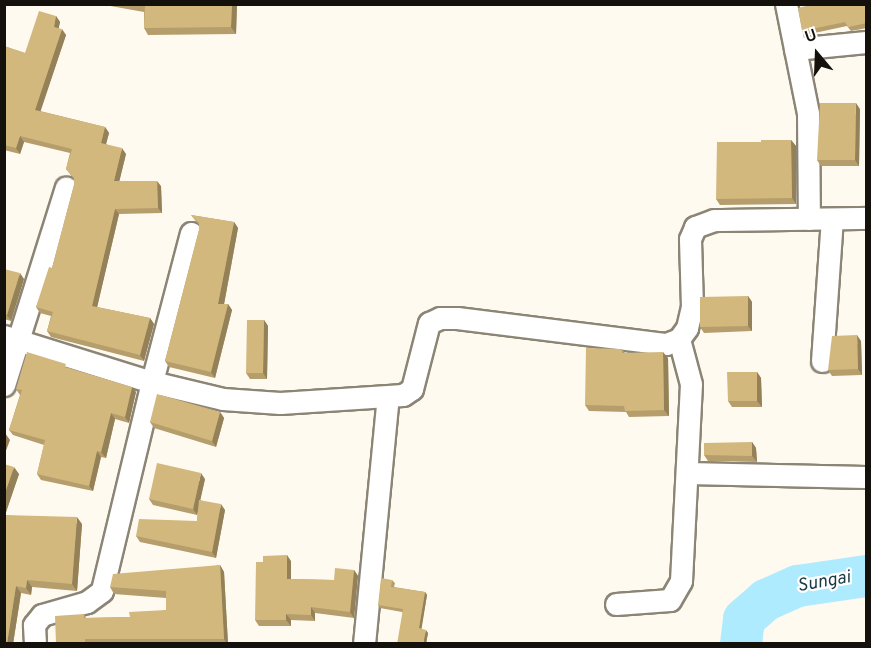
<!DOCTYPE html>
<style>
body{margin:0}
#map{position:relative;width:871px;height:648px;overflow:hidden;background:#fffaf0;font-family:Overpass,sans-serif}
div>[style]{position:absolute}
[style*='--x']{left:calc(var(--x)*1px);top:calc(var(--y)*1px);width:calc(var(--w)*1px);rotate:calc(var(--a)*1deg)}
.river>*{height:42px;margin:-21px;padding:0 21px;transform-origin:21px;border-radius:21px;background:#afebfe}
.roads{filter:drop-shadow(2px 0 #8c8576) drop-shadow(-2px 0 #8c8576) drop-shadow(0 2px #8c8576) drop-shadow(0 -2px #8c8576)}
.minor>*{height:21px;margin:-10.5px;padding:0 10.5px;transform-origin:10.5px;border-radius:10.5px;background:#fff}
.wall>*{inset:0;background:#b59e6c}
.shaded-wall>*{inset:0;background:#948158}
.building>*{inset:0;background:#d3b87e}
span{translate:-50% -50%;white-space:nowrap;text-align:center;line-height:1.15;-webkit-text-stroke:4.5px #fff;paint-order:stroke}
.water-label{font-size:18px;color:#153a43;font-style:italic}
.frame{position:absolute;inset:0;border:6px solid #14110c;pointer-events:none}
.north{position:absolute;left:787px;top:24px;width:60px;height:60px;-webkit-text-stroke:4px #fff;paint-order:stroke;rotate:341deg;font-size:16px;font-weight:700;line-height:24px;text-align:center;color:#14110c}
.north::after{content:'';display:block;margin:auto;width:21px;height:27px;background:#14110c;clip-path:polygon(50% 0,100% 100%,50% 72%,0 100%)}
</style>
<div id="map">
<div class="river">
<i style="--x:741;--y:644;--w:25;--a:-83"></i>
<i style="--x:744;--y:619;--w:29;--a:-41"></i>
<i style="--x:766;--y:600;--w:35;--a:-24"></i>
<i style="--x:798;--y:586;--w:69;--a:-8.4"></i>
</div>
<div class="roads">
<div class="minor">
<i style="--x:786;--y:4;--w:111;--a:78.6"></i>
<i style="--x:808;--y:113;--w:106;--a:89.5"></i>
<i style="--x:795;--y:49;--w:71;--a:-5.6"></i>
<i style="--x:191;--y:233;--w:154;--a:104.7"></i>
<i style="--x:152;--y:382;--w:73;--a:13.5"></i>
<i style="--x:223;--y:399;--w:57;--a:4"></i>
<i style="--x:280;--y:403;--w:123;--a:-3.7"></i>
<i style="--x:403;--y:395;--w:11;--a:-34"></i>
<i style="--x:412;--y:389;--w:68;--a:-75.6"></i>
<i style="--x:429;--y:323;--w:12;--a:-24"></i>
<i style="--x:440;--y:318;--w:17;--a:0"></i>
<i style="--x:457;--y:318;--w:211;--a:7.1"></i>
<i style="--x:666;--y:344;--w:14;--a:-21"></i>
<i style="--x:679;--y:339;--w:14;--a:-54"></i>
<i style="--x:687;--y:328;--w:22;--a:-77"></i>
<i style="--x:692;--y:307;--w:68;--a:-91.7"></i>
<i style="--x:690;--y:239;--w:13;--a:-67"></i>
<i style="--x:695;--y:227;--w:20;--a:-20"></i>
<i style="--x:714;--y:220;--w:152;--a:-0.8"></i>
<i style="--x:4;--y:336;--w:155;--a:17.3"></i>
<i style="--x:152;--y:382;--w:215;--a:103.5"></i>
<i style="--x:102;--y:591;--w:19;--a:144"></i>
<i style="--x:87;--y:602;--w:47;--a:163.9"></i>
<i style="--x:42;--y:615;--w:13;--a:129"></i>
<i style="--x:34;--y:625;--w:19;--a:87"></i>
<i style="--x:822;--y:361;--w:142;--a:-86"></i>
<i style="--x:4;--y:385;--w:207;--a:-72.6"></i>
<i style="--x:687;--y:473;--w:179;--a:1.3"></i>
<i style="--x:616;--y:604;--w:54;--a:-4.2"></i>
<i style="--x:670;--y:600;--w:22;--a:-60"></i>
<i style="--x:681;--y:581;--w:197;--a:-87.1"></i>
<i style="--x:691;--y:384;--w:47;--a:-104.9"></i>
<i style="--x:364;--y:644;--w:248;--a:-84.5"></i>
</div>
</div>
<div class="wall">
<i style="clip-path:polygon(99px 4px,237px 4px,236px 34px,148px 35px,144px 28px,144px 12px)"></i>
<i style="clip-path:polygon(867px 4px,867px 28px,851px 31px,847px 26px,805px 35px,802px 31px)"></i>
<i style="clip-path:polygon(56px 16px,60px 22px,58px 28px,66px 35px,40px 111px,105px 127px,109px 133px,106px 144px,126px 154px,119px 181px,161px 186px,162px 213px,119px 214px,97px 307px,150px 318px,154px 324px,144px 361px,51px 337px,47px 331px,51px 316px,40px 313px,36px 307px,52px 268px,74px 185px,74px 179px,66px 169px,70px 153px,24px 142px,20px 154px,4px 150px,4px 46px,25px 53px)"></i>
<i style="clip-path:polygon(860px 109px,859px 166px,821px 166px,817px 160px)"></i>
<i style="clip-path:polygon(791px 140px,796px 146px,796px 204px,720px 205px,716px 199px,761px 142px)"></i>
<i style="clip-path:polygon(191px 215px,234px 222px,238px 228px,224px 304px,228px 304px,232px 310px,215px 378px,169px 367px,165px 361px,199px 230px,199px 225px)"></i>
<i style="clip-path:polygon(4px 269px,24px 279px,11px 321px,4px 319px)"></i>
<i style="clip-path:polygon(748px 296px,752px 302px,752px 331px,704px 333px,700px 327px)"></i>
<i style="clip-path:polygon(264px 320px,268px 326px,267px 379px,250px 379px,246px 373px)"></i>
<i style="clip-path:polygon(861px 341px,862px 375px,832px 376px,828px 370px)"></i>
<i style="clip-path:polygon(622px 349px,625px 353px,668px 358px,669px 416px,629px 417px,626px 412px,589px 411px,585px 405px)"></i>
<i style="clip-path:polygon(69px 368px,136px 392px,129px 423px,115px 419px,106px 458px,101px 457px,93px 491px,41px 480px,37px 474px,44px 445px,13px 435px,9px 430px,20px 395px,16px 389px)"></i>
<i style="clip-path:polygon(757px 372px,761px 378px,762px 407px,732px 407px,728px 401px)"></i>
<i style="clip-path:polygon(220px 412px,224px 418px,216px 447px,154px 428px,150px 422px)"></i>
<i style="clip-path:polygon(752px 442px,756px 448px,757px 462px,708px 461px,704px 455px)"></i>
<i style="clip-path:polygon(4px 464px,19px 474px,5px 515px,82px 524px,77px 591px,32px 587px,31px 595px,21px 593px,13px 644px,4px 644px)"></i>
<i style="clip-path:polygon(205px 479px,200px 500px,225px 510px,216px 558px,140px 542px,136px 536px,197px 521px,198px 509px,197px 515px,153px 505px,149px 499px)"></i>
<i style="clip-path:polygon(291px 561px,291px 579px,334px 580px,354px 570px,358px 576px,354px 618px,315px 613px,315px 621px,291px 620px,291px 626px,259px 626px,255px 620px)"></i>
<i style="clip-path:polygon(220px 565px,224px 572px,228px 644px,56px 644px,84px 614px,86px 618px,130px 617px,166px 610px,166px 598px,114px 594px,110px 587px)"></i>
<i style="clip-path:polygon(392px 580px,395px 583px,394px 587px,425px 592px,427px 595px,421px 629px,428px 633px,426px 644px,402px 612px,380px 608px,378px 605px)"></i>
</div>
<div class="shaded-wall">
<i style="clip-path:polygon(232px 4px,237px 4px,236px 34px,231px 27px)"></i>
<i style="clip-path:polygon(56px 16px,60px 22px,58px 32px,54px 27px)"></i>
<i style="clip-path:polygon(62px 29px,66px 35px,39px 116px,35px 110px)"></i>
<i style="clip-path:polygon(856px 103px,860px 109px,859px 166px,855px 160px)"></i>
<i style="clip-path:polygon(105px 127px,109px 133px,105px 148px,101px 143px)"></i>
<i style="clip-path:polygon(20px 136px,24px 142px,20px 154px,16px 148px)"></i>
<i style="clip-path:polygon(791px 140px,796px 146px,796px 204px,792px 198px)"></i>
<i style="clip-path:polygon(122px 148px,126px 154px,118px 187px,114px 181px)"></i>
<i style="clip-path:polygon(157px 181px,161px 186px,162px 213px,158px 208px)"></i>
<i style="clip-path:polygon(115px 209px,119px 214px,96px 312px,92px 306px)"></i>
<i style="clip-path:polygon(234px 222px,238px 228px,223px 310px,218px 304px)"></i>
<i style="clip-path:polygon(20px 273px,24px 279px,11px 321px,7px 315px)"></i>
<i style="clip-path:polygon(748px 296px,752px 302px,752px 331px,748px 326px)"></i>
<i style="clip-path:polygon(228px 304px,232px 310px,215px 378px,211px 372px)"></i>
<i style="clip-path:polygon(150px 318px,154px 324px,144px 361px,140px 355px)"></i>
<i style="clip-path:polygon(264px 320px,268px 326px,267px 379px,263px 373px)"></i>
<i style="clip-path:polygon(857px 335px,861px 341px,862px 375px,858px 369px)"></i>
<i style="clip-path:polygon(663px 352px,668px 358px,669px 416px,664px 410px)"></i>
<i style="clip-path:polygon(757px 372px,761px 378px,762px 407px,757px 401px)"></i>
<i style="clip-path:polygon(132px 387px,136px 392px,129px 423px,125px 417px)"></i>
<i style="clip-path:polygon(220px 412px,224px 418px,216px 447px,212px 441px)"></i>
<i style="clip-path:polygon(111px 413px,115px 419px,106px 458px,101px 452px)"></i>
<i style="clip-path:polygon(5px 433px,10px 440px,4px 456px,4px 434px)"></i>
<i style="clip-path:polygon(752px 442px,756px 448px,757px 462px,752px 456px)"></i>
<i style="clip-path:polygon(97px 451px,101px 457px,93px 491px,89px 486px)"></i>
<i style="clip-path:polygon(14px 467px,19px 474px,4px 518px,4px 496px)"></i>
<i style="clip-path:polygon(201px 473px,205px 479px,197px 515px,193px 509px)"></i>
<i style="clip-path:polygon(221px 504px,225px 510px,216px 558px,212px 552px)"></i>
<i style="clip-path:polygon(77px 517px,82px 524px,77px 591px,72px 584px)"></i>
<i style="clip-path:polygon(287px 555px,291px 561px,291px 585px,287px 579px)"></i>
<i style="clip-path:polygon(220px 565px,224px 572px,228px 644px,227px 644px,224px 639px)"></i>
<i style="clip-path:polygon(354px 570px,358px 576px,354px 618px,350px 612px)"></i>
<i style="clip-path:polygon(27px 580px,32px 587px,31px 595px,26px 588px)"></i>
<i style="clip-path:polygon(16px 586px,21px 593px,13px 644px,7px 644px)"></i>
<i style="clip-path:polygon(425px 592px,427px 595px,421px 632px,419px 628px)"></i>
<i style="clip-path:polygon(311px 607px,315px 613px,315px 621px,311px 615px)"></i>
<i style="clip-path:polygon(286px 614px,291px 620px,291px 626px,286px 620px)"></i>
<i style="clip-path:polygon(426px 630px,428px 633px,426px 644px,423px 644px)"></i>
</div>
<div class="building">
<i style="clip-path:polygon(138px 4px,232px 4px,231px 27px,144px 28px,145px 5px)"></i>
<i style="clip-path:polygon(814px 4px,867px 4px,867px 23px,848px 27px,845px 22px,802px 31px,798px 8px)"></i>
<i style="clip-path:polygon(39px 11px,56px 16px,54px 27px,62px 29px,35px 110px,105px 127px,101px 143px,122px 148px,114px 181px,157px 181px,158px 208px,115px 209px,92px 306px,150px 318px,140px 355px,47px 331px,53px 312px,36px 307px,49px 267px,52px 268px,74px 185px,74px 178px,66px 169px,72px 149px,20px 136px,16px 148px,4px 145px,4px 46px,25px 53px)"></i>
<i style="clip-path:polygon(820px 103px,856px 103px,855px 160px,817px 160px)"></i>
<i style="clip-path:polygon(761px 140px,791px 140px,792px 198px,716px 199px,717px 142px,761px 142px)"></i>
<i style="clip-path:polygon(191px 215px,234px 222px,218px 304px,228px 304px,211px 372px,165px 361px,199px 230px,199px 223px)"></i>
<i style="clip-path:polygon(4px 269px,20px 273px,7px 315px,4px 314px)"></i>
<i style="clip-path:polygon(748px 296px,748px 326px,700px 327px,700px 297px)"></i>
<i style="clip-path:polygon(247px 320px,264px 320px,263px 373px,246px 373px)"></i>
<i style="clip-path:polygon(857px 335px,858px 369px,828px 370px,832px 336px)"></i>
<i style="clip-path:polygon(586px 348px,622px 349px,622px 353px,663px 352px,664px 410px,625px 411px,624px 406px,585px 405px)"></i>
<i style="clip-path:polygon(27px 352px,66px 364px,65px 367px,132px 387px,125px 417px,111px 413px,101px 452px,97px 451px,89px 486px,37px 474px,45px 440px,9px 430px,22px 390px,16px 389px)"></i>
<i style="clip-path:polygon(727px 372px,757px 372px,757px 401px,728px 401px)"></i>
<i style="clip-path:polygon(157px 394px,220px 412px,212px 441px,150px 422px)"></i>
<i style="clip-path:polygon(752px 442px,752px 456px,704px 455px,704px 443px)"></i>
<i style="clip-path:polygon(157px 463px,201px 473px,193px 509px,149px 499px)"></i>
<i style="clip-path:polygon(4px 464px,14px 467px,4px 496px)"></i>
<i style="clip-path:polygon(199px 500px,221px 504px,212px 552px,136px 536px,139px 519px,197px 521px)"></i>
<i style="clip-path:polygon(4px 515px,77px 517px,72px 584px,27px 580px,26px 588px,16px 586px,7px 644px,4px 644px)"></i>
<i style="clip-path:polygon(287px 555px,287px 579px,334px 580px,335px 568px,354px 570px,350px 612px,311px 607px,311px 615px,286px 614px,286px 620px,255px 620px,256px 562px,263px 562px,263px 556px)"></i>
<i style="clip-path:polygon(220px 565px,224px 639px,85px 639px,85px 643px,56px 644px,55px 616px,84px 614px,84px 618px,130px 617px,129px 612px,166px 610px,166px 591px,110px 587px,113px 574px)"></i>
<i style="clip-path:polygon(381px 578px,392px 580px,391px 587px,425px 592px,419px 628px,426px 630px,423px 644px,397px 644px,403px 609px,378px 605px)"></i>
</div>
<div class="water-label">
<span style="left:824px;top:583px;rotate:-10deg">Sungai</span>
</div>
<div class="frame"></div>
<div class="north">U</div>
</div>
